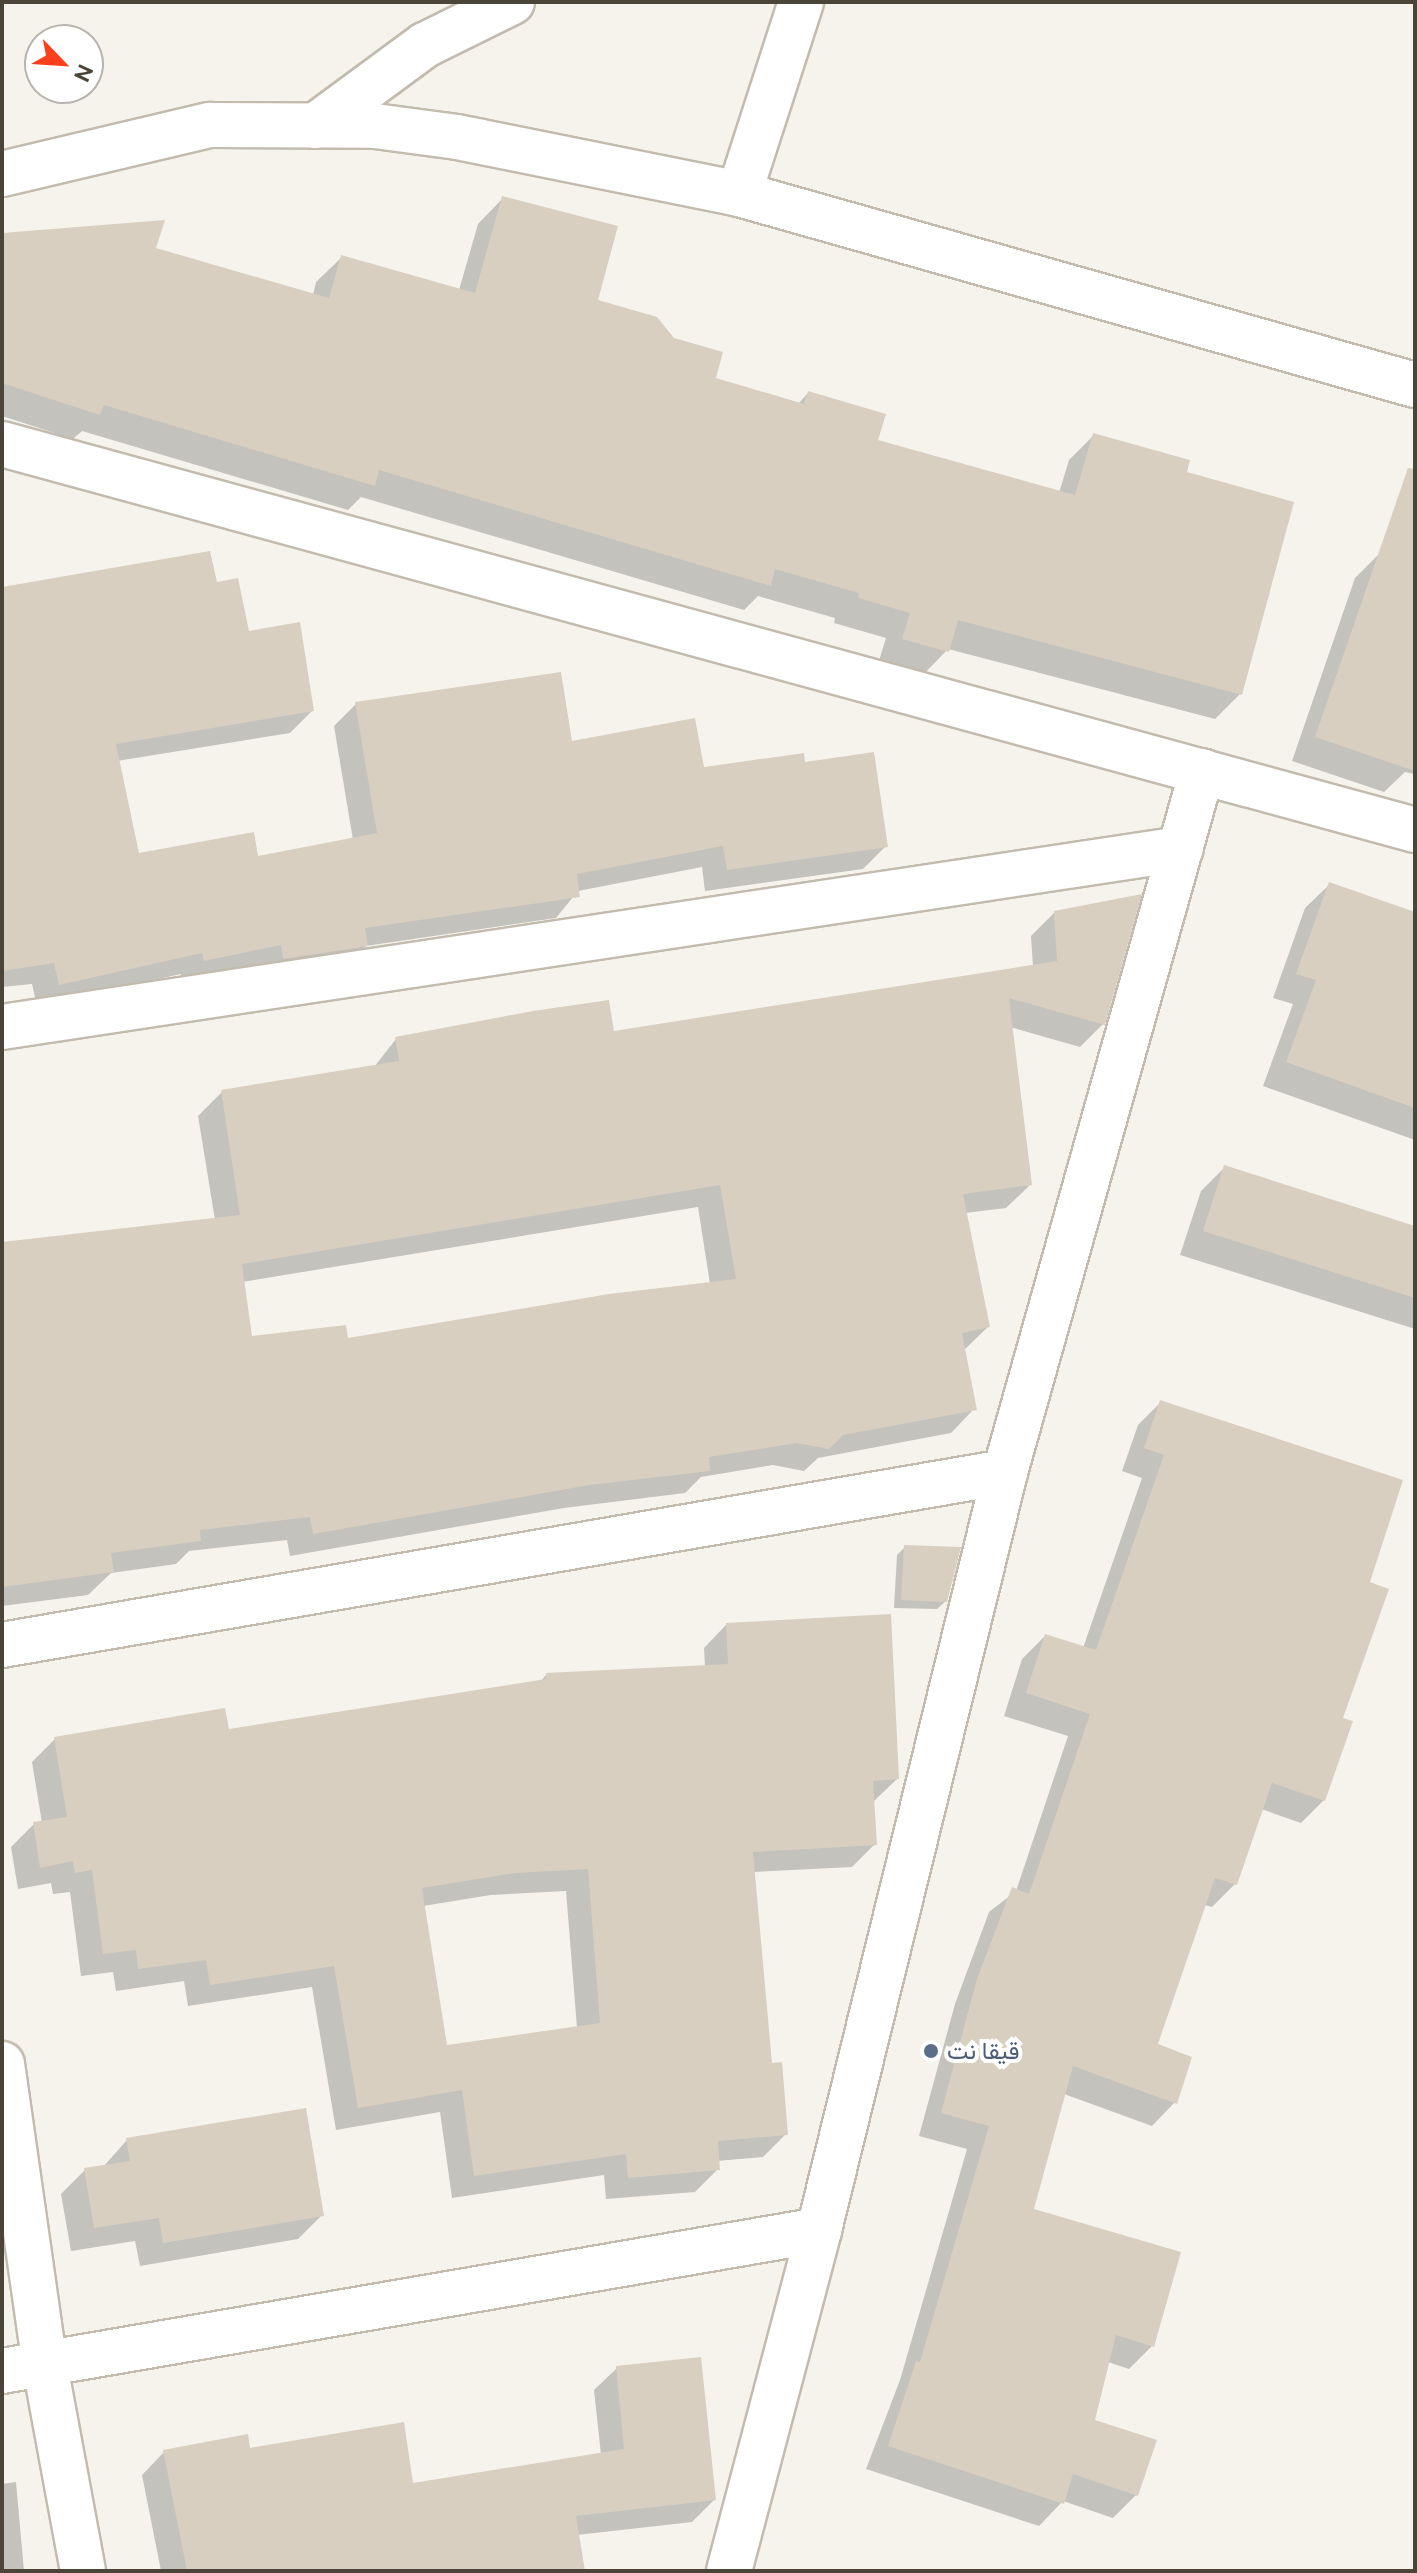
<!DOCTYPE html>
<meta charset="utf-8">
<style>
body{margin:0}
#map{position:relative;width:1417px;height:2573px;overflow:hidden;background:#f6f3ec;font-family:Ubuntu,Vazirmatn,sans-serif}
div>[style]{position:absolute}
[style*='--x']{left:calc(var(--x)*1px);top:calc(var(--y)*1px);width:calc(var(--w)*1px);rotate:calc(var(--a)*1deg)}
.shadow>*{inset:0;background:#0003}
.building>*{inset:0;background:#d8cfc1}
.roads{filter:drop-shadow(2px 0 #c2bbae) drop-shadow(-2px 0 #c2bbae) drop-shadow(0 2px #c2bbae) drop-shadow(0 -2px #c2bbae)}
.minor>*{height:44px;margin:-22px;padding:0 22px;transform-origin:22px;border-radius:22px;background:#fff}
.dots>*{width:22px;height:22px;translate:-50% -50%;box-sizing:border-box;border:4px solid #fff;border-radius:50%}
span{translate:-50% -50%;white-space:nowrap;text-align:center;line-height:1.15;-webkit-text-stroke:8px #fff;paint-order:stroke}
.service-label{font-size:24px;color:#4e5e75}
.left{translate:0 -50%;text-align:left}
.frame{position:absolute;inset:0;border:4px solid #4b4439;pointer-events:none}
.north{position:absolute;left:24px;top:24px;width:80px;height:80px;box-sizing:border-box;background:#fff;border:2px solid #b7b4b0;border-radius:50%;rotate:115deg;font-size:22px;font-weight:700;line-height:32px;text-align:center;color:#4b4439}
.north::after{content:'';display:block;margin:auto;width:28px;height:36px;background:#fc3f1d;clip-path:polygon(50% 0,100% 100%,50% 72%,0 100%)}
</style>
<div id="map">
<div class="shadow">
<i style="clip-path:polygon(503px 198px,595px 301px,672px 340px,713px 379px,798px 404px,808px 393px,876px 441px,1059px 493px,1069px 460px,1094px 435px,1184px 474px,1240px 694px,1215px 719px,948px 649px,922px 676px,878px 664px,886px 638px,834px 623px,835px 618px,758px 596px,744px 610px,361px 497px,348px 510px,82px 431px,73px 439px,2px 416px,2px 235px,153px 249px,313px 295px,316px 282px,342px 257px,459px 290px,478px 224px)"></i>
<i style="clip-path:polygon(1379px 554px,1415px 566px,1415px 774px,1405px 772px,1384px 792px,1292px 761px,1355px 578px)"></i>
<i style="clip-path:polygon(215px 585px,247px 633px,312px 711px,290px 733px,117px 761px,137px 856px,257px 859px,353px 840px,334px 726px,356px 704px,703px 769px,804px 764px,885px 847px,863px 869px,705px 891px,702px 867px,578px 891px,556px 918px,366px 946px,344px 968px,182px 982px,181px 974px,37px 1006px,32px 984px,2px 987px,2px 588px)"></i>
<i style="clip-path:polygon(1330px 884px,1415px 914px,1415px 1140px,1263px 1086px,1293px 1004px,1273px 998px,1305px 908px)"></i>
<i style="clip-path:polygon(evenodd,1055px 912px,1103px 1024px,1080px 1047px,1010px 1027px,1030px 1185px,1006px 1208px,965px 1213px,988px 1327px,963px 1351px,974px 1409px,951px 1433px,818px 1458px,804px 1471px,773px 1465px,701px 1477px,685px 1493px,564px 1508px,290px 1556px,287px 1540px,189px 1551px,176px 1564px,111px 1573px,88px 1595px,2px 1606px,2px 1244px,215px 1220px,198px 1116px,222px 1092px,374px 1067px,396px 1039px,612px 1033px,1033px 967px,1031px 936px,1055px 912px,698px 1207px,710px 1284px,346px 1340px,250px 1338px,242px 1282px,698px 1207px)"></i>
<i style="clip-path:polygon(1225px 1167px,1415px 1228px,1415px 1329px,1180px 1255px,1201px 1191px)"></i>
<i style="clip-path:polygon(1161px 1402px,1367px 1583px,1324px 1800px,1301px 1823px,1261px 1809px,1235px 1884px,1212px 1907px,1204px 1905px,1155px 2045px,1175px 2102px,1152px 2126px,1064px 2094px,1032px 2211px,1152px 2346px,1129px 2369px,1108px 2362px,1093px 2421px,1136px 2495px,1113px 2518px,1063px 2501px,1039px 2526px,866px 2469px,900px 2380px,967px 2149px,919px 2136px,955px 2004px,989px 1912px,1016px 1891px,1068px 1736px,1004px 1716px,1022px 1659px,1045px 1636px,1083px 1648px,1142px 1478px,1122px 1471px,1138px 1425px)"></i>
<i style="clip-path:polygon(905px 1547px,946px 1601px,937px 1609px,894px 1608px,897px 1555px)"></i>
<i style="clip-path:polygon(evenodd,726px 1625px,897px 1779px,874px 1801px,875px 1844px,852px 1867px,753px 1872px,771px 2065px,786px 2134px,763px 2157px,717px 2161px,718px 2169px,695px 2192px,606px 2199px,604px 2175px,452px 2198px,440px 2112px,336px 2130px,312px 1987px,188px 2006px,184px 1981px,116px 1991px,113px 1972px,81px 1976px,70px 1892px,53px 1894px,51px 1883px,18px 1889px,11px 1847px,34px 1824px,42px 1823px,32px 1762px,55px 1739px,227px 1732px,540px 1682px,546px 1675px,705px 1667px,704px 1648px,726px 1625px,566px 1891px,577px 2028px,445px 2048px,423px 1906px,491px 1895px,566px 1891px)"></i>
<i style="clip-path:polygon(127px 2140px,322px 2215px,298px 2239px,140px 2266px,135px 2241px,71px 2251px,61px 2194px,85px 2170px,103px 2167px)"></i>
<i style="clip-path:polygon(617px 2368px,714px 2500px,692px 2522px,577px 2535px,583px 2571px,161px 2571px,142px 2475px,164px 2452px,249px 2450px,412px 2485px,601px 2455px,594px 2390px)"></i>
<i style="clip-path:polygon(16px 2482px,24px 2571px,2px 2571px,2px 2484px)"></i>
</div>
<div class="building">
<i style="clip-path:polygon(502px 196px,618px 226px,598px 300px,657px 317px,674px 338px,723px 352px,716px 378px,804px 404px,808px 391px,886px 414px,878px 440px,1075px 495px,1093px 433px,1190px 460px,1187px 472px,1294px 502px,1242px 695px,958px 620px,949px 652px,902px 639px,910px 613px,858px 598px,859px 593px,775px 569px,771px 586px,379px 470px,375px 486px,104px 405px,100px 415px,2px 383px,2px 233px,165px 220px,156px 248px,329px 298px,341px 255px,475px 293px)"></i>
<i style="clip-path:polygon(1408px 468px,1415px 469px,1415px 771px,1315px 737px)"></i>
<i style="clip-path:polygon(210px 551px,217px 582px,238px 578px,249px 631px,300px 622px,314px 711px,116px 744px,139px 853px,254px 832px,258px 856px,377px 833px,355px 702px,561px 672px,572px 741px,695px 718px,704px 767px,804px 753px,805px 762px,874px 752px,888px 847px,727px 870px,723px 846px,577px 874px,580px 897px,365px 928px,368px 946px,283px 959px,281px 945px,204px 961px,202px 953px,59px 985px,54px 963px,2px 971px,2px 587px)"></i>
<i style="clip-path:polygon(1329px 882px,1415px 912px,1415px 1108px,1286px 1062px,1316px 980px,1296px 974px)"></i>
<i style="clip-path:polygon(evenodd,1142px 894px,1105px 1025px,1009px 998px,1032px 1185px,963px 1194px,990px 1327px,962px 1333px,977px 1410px,843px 1435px,829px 1449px,797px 1443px,709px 1457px,710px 1471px,589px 1485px,313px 1534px,310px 1517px,200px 1530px,201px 1541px,111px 1553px,114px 1572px,2px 1587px,2px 1242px,240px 1215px,221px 1090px,399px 1061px,395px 1037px,533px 1011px,609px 1000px,614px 1031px,1057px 961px,1054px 911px,1142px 894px,720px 1185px,736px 1279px,609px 1294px,348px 1338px,346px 1325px,252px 1336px,242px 1264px,720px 1185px)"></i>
<i style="clip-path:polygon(1224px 1165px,1415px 1226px,1415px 1298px,1203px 1231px)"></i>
<i style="clip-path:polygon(1160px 1400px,1403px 1480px,1370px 1582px,1389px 1589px,1343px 1718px,1353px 1721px,1325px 1801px,1272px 1783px,1237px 1885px,1215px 1878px,1158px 2044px,1192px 2057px,1177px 2104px,1073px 2066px,1034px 2209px,1181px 2252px,1154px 2347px,1116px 2335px,1095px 2420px,1157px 2440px,1138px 2496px,1073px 2474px,1064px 2504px,888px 2446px,916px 2361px,920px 2362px,989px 2126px,941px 2113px,977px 1979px,1012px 1887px,1029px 1894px,1090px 1714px,1026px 1693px,1045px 1634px,1096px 1650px,1164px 1455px,1144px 1448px)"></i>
<i style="clip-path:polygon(904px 1545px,961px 1547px,947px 1602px,901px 1600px)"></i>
<i style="clip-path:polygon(evenodd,891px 1614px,899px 1779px,873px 1781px,877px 1845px,753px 1852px,772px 2063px,782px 2062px,788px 2135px,718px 2141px,720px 2170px,628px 2178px,626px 2154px,474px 2176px,462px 2090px,358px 2108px,334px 1966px,210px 1985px,206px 1960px,138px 1969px,136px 1950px,103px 1954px,92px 1870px,75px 1873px,73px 1861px,40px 1868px,33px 1822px,67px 1817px,54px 1737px,225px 1708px,229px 1729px,546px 1679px,546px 1673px,728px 1664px,726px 1623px,891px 1614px,588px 1869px,600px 2023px,447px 2045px,422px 1888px,515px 1873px,588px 1869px)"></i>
<i style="clip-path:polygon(306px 2108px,324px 2216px,163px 2243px,159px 2218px,94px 2228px,84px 2168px,130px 2161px,126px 2138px)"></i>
<i style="clip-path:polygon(701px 2357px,716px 2500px,576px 2516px,585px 2571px,187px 2571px,163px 2450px,248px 2434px,250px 2448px,404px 2422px,413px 2483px,624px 2449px,616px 2366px)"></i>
</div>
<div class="roads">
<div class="minor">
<i style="--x:315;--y:126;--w:137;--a:-36.4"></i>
<i style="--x:425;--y:45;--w:97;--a:-26.3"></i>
<i style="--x:2;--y:174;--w:214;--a:-13.3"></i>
<i style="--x:210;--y:125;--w:165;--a:0.3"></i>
<i style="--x:375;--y:126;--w:83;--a:7.6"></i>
<i style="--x:457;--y:137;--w:288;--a:11.4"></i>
<i style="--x:739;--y:194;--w:702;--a:15.78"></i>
<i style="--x:739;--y:194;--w:202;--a:-72.1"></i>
<i style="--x:2;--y:444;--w:1465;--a:15.28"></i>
<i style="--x:2;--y:1027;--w:1192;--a:-8.59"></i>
<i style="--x:2;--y:1645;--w:1018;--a:-9.79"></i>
<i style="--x:2;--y:2064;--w:305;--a:81.9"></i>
<i style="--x:45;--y:2366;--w:208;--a:79.5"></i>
<i style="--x:2;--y:2371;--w:829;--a:-9.79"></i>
<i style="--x:729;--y:2571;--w:353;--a:-75.2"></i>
<i style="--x:819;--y:2230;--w:780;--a:-76.21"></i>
<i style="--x:1005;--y:1472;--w:728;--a:-74.3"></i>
</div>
</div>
<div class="dots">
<i style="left:931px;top:2051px;background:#5c6f8a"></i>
</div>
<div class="service-label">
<span class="left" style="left:947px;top:2051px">قيقا نت</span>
</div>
<div class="frame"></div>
<div class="north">N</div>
</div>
